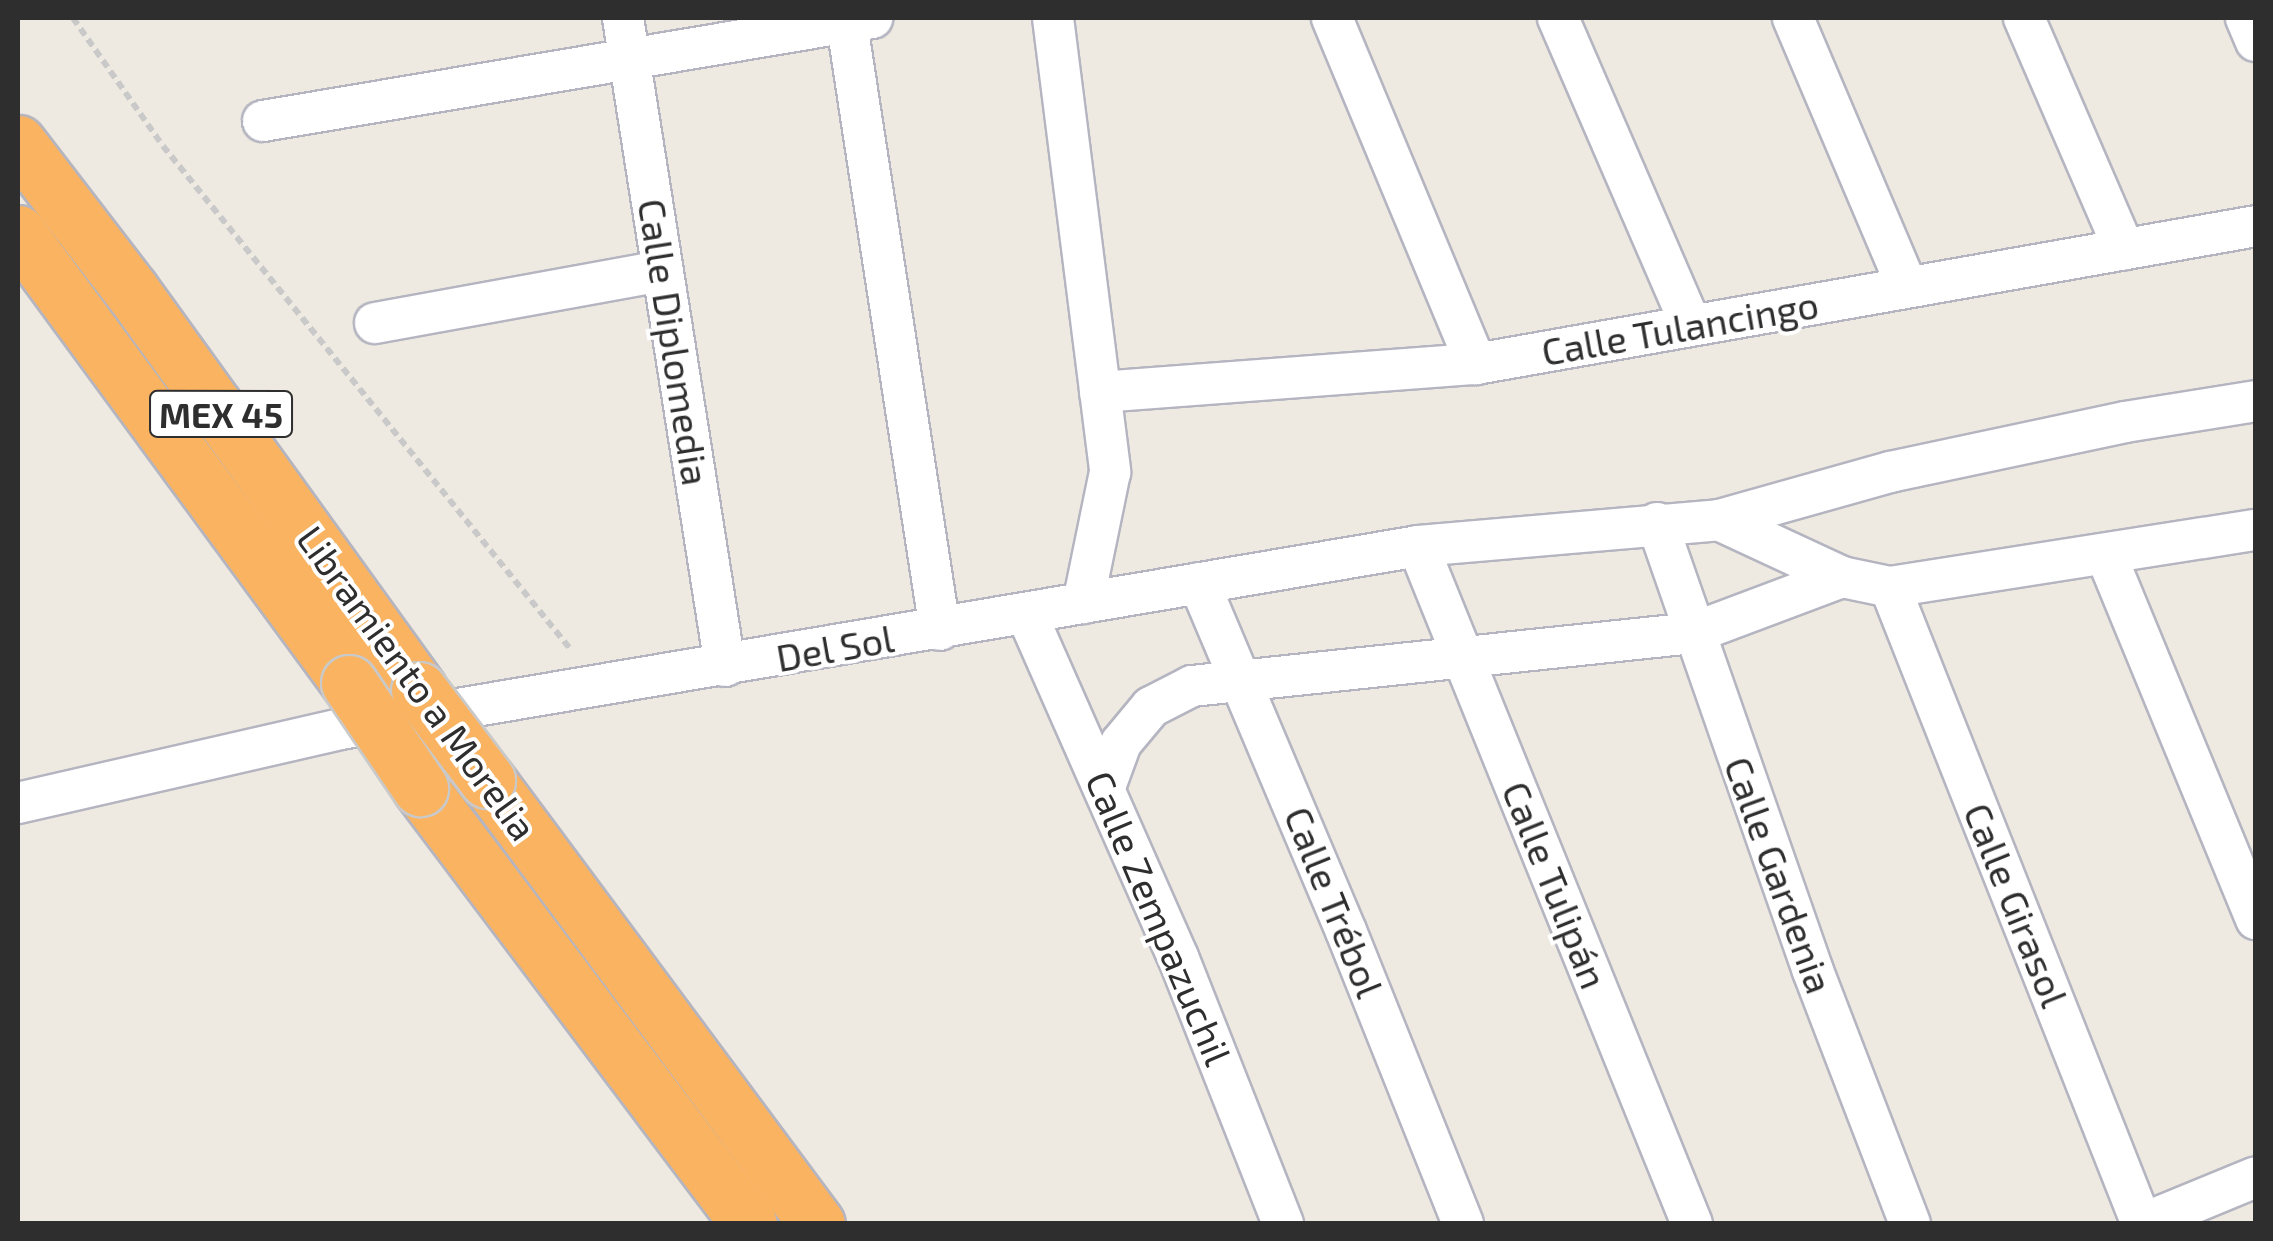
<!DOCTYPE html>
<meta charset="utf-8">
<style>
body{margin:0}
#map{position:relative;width:2273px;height:1241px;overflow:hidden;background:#eeeae1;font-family:"Exo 2",sans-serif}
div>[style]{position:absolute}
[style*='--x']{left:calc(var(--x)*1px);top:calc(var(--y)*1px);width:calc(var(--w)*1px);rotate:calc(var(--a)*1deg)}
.path>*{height:6px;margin-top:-3px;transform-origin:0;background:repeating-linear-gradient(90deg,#c9c9c9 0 8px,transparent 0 13px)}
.roads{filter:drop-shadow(2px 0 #b4b5c0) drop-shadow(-2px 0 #b4b5c0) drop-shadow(0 2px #b4b5c0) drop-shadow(0 -2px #b4b5c0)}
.street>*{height:40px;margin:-20px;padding:0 20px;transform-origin:20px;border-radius:20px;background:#fff}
.highway>*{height:55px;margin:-27.5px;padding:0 27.5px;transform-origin:27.5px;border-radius:27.5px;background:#fab360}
.bridges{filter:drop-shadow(2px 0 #c9c9c9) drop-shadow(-2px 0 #c9c9c9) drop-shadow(0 2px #c9c9c9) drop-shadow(0 -2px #c9c9c9)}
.highway-bridge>*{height:55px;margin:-27.5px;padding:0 27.5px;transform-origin:27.5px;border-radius:27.5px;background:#fab360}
span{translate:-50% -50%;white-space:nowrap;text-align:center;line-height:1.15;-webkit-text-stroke:8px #fff;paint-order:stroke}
.shield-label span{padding:2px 8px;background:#fff;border:2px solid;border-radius:8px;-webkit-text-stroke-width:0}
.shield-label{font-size:35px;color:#2e2e2e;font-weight:700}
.street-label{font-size:38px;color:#2e2e2e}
.frame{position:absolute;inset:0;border:20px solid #2e2e2e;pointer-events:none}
</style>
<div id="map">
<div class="path">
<i style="--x:73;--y:18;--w:156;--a:54.9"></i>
<i style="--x:163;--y:146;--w:650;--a:51"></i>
</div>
<div class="roads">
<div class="street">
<i style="--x:623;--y:18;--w:656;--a:81.05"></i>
<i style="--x:846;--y:18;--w:619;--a:81.27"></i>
<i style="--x:1053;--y:18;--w:458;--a:82.8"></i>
<i style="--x:1110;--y:472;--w:134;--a:101.6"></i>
<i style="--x:1332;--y:18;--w:375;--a:67.4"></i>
<i style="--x:1558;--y:18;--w:335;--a:66.6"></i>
<i style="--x:1793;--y:18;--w:292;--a:67"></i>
<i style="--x:2024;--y:18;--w:252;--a:66.6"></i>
<i style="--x:2246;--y:18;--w:25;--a:67"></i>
<i style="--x:263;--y:121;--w:618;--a:-9.6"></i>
<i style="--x:375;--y:323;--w:292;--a:-10.3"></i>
<i style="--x:1100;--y:392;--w:377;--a:-4.3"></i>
<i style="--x:1476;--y:364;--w:792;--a:-10.03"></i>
<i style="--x:1719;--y:520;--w:136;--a:24.9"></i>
<i style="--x:1842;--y:577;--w:49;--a:11.8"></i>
<i style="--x:1890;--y:587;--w:370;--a:-8.9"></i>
<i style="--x:1657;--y:523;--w:474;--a:70.8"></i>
<i style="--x:1813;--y:971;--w:271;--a:69"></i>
<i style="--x:1418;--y:546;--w:731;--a:67.99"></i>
<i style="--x:2106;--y:555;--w:394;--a:67.6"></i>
<i style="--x:1199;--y:583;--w:378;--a:67.1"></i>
<i style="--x:1346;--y:931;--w:315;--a:68.2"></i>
<i style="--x:1890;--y:587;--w:685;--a:68.42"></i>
<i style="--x:2142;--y:1224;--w:123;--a:-22.4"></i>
<i style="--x:1027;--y:615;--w:374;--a:66.2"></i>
<i style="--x:1178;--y:957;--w:287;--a:68.5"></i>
<i style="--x:1105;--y:787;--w:47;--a:-70"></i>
<i style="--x:1121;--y:743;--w:47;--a:-50.2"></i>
<i style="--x:1151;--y:707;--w:46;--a:-27.1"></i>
<i style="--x:1192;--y:686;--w:504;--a:-6.04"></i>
<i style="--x:1693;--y:633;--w:159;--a:-20.6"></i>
<i style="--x:18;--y:803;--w:330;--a:-12.9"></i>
<i style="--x:340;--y:729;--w:1093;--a:-9.63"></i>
<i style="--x:1418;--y:546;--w:302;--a:-4.9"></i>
<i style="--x:1719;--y:520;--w:178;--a:-15.7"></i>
<i style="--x:1890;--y:472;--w:240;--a:-12"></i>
<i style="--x:2125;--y:422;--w:133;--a:-9.1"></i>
</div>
<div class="highway">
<i style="--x:18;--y:143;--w:185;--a:52.5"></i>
<i style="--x:131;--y:290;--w:493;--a:54.2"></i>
<i style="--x:18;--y:233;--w:559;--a:53.66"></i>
<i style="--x:487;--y:780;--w:553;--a:53.38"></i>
<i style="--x:420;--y:788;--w:546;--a:52.96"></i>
</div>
</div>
<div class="bridges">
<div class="highway-bridge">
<i style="--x:349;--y:683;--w:127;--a:55.9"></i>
<i style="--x:419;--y:690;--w:113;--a:52.9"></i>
</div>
</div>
<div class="shield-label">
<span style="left:221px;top:414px">MEX 45</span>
</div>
<div class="street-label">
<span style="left:1680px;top:328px;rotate:-10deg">Calle Tulancingo</span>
<span style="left:674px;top:342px;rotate:81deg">Calle Diplomedia</span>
<span style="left:835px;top:648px;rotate:-10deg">Del Sol</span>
<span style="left:417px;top:683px;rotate:54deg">Libramiento a Morelia</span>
<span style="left:1779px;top:875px;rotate:70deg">Calle Gardenia</span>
<span style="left:1555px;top:885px;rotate:68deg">Calle Tulipán</span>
<span style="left:1334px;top:902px;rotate:68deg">Calle Trébol</span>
<span style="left:2016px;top:905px;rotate:68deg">Calle Girasol</span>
<span style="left:1159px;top:918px;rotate:67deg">Calle Zempazuchil</span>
</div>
<div class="frame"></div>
</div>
